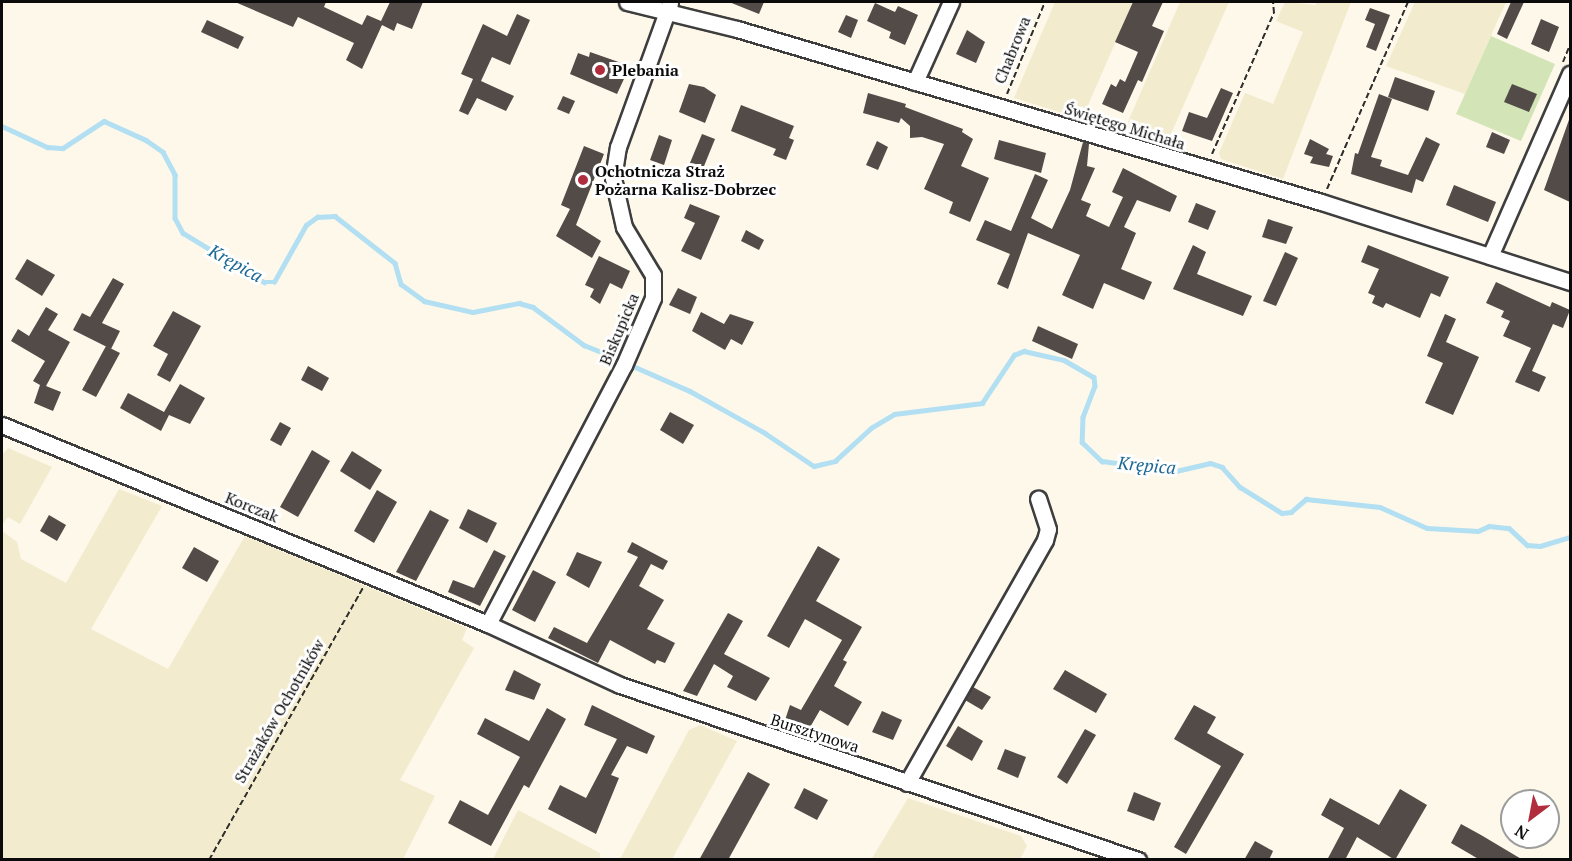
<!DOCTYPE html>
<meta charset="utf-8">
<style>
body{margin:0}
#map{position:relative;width:1572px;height:861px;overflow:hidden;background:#fef8ea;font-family:"PT Serif",serif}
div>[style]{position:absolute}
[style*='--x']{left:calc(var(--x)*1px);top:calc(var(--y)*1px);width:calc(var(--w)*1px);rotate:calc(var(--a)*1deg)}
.farmland>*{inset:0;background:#f2ebcd}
.green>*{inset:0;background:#d3e5b7}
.stream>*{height:4.5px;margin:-2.25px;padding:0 2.25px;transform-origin:2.25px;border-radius:2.25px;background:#b2dff2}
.building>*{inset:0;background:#534b48}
.path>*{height:2px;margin-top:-1px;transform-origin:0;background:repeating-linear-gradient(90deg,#2d2d2d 0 6px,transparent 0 9px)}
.roads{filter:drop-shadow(2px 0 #3e3e3e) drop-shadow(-2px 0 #3e3e3e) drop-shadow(0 2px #3e3e3e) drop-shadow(0 -2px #3e3e3e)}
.minor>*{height:15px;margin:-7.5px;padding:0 7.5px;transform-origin:7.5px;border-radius:7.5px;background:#fff}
.dots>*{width:16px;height:16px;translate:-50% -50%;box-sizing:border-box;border:3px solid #fff;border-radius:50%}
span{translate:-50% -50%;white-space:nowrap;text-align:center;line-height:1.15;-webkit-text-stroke:6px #fff;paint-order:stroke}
.street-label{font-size:16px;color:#0b0b0b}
.poi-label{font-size:16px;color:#0b0b0b;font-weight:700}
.left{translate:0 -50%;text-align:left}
.water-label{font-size:18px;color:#1d6994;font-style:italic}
.frame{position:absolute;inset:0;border:3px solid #0b0b0b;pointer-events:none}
.north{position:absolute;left:1500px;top:789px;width:60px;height:60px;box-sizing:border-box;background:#fff;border:2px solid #9d9d9d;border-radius:50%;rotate:212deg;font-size:16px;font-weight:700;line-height:24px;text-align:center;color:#0b0b0b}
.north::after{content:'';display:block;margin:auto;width:21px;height:27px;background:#b12d3d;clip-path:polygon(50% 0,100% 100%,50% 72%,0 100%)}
</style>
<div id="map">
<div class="farmland">
<i style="clip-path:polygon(1055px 2px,1133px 2px,1082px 119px,1014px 98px)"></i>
<i style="clip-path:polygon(1180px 2px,1229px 2px,1167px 143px,1124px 131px)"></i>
<i style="clip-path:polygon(1285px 2px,1315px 5px,1317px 2px,1351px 2px,1283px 179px,1221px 159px,1219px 153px,1245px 93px,1273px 104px,1303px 32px,1276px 21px)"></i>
<i style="clip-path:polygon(1415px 2px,1506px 2px,1465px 94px,1386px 66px)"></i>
<i style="clip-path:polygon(2px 446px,3px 454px,8px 448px,52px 467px,20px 524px,8px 517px,2px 525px)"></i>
<i style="clip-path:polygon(119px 489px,162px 506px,91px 629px,168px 669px,245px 536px,467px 628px,462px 640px,474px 648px,400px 780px,435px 796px,403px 859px,2px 859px,2px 531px,17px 542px,21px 559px,66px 583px)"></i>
<i style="clip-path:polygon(700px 725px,737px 741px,672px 859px,620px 859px,689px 730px)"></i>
<i style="clip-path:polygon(908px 798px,1021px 836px,1027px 846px,1020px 859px,871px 860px)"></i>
<i style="clip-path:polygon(518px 810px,600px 853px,600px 859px,493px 859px)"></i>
</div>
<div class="green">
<i style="clip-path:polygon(1491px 36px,1555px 64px,1521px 141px,1456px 114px)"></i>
</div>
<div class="stream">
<i style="--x:2;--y:126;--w:50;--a:25"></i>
<i style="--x:47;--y:147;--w:16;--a:4"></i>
<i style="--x:63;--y:148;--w:49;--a:-33.4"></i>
<i style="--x:104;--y:121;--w:46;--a:24.3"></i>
<i style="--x:146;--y:140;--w:21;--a:35"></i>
<i style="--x:163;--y:152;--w:26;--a:62"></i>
<i style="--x:175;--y:175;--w:43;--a:90"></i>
<i style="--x:175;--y:218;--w:17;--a:62"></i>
<i style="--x:183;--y:233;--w:95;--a:31.2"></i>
<i style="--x:264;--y:282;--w:10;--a:0"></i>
<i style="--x:274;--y:282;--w:65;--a:-60.7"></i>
<i style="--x:306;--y:225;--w:14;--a:-36"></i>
<i style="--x:317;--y:217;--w:18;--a:-3"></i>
<i style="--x:335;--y:216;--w:76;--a:38.1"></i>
<i style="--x:395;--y:263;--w:22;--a:74"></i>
<i style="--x:401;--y:284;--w:29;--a:36"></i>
<i style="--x:424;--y:301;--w:50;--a:12.7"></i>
<i style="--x:473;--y:312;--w:47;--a:-11.1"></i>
<i style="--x:519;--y:303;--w:15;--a:16"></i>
<i style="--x:533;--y:307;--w:64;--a:36.7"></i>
<i style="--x:584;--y:345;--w:31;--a:22"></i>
<i style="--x:633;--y:366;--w:62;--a:23.7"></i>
<i style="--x:690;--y:391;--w:86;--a:29.2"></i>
<i style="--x:765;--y:433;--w:59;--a:34"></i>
<i style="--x:814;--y:466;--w:22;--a:-13"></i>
<i style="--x:835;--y:461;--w:49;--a:-42.5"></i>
<i style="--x:871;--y:428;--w:27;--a:-31"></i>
<i style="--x:894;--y:414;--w:89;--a:-7.1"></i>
<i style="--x:982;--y:403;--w:58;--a:-56.3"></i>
<i style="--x:1014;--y:355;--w:11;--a:-22"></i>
<i style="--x:1024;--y:351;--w:41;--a:12.7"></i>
<i style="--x:1064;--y:360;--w:34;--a:30"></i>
<i style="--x:1094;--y:377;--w:9;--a:84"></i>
<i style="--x:1095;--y:386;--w:33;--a:111"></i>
<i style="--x:1083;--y:417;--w:25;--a:92"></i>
<i style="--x:1082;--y:442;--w:28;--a:44"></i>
<i style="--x:1102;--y:461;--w:75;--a:7.7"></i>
<i style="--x:1176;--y:471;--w:35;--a:-13"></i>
<i style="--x:1210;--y:463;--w:13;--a:18"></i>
<i style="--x:1222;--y:467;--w:27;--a:48"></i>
<i style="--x:1240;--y:487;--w:49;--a:31.8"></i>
<i style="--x:1282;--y:513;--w:9;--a:-6"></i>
<i style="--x:1291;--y:512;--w:20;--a:-41"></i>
<i style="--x:1306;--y:499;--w:74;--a:6.2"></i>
<i style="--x:1380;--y:507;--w:51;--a:24.1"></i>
<i style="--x:1427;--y:528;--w:51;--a:3.4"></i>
<i style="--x:1478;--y:531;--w:12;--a:-24"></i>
<i style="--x:1489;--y:526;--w:20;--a:6"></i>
<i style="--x:1509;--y:528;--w:25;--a:43"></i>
<i style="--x:1527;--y:545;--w:13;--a:4"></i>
<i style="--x:1540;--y:546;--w:31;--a:-17"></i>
</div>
<div class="building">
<i style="clip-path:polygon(235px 2px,326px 2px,324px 7px,362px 25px,367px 15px,381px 21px,390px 2px,423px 2px,412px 29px,397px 23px,394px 31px,382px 25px,362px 69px,346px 60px,354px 43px,298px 17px,293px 27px)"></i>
<i style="clip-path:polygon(729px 2px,764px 2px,759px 14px)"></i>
<i style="clip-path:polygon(1133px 2px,1163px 2px,1152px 26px,1164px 31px,1142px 82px,1138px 80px,1123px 113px,1102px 104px,1111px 84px,1116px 87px,1120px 79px,1125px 82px,1138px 52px,1115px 42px)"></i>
<i style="clip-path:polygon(1511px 2px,1524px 2px,1507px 39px,1497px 34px)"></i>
<i style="clip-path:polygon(875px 3px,895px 12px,898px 6px,918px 15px,905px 45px,889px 38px,891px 32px,867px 21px)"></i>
<i style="clip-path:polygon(1370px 8px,1390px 15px,1376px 51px,1366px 47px,1375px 24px,1365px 20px)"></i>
<i style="clip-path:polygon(517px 14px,530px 20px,510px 65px,492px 57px,481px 81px,514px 96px,506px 111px,477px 98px,468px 115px,459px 111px,473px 79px,461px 74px,483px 24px,507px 36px)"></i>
<i style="clip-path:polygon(846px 15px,858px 20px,851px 38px,838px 32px)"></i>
<i style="clip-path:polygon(1541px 19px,1559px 27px,1549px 52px,1531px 44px)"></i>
<i style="clip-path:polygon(207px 20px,244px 37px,238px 49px,201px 32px)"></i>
<i style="clip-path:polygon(967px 30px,985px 42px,976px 63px,956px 54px)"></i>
<i style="clip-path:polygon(590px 52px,630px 66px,617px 94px,570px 74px,578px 53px,589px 57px)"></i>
<i style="clip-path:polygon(1395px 77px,1435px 91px,1428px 111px,1388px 97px)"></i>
<i style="clip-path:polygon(689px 84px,704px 87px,716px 95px,705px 123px,679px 112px)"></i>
<i style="clip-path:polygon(1512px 84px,1537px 94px,1529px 112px,1504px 102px)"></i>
<i style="clip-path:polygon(1221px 88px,1233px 93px,1212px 141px,1182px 131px,1189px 112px,1207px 118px)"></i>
<i style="clip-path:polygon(868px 93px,906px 104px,905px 107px,963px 129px,962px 132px,973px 139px,961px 166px,989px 178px,970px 222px,949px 213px,953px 202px,924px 189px,944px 144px,922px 137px,910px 138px,910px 126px,901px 118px,899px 123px,863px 113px)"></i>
<i style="clip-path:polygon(1379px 94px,1392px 99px,1371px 157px,1382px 160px,1380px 166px,1408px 175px,1426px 137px,1440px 144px,1423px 182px,1416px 179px,1412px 193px,1351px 174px,1355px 153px,1358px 154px)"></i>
<i style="clip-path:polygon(563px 96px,575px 101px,569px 114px,557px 109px)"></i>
<i style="clip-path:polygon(741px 105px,794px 126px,789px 138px,794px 140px,786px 160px,773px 155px,776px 149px,731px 131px)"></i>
<i style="clip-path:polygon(1570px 117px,1570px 202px,1544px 190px)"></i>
<i style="clip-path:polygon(1492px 132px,1510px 140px,1504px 154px,1486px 147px)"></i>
<i style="clip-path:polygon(702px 134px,715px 139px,700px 176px,687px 170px)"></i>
<i style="clip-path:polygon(659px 135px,672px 140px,664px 165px,650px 160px)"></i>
<i style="clip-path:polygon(1310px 139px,1329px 149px,1326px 154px,1333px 156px,1329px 167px,1310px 163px,1313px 157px,1304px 154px)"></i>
<i style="clip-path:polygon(999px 140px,1046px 153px,1041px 173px,994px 159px)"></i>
<i style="clip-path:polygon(877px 141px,888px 147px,878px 170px,866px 165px)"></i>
<i style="clip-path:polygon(1083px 142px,1089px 144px,1087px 166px,1095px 168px,1081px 200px,1091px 204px,1086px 216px,1109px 227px,1123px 197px,1112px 192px,1123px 168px,1177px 196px,1170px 212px,1137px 200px,1124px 227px,1136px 233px,1121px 269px,1152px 282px,1144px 300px,1104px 283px,1093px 309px,1062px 295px,1080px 255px,1028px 233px,1008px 289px,997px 284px,1010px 254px,976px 240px,985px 220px,1011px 231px,1035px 174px,1048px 180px,1031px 218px,1052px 229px,1070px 190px)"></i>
<i style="clip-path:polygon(584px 146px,604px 154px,576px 225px,601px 241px,592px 258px,556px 236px,570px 209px,561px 205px)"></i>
<i style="clip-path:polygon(1454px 185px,1496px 202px,1488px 222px,1446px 205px)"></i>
<i style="clip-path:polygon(1196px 203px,1216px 211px,1208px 230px,1188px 222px)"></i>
<i style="clip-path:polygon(690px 204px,720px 216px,701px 260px,681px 251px,695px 223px,684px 218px)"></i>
<i style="clip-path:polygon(1268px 219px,1293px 227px,1286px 244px,1262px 237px)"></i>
<i style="clip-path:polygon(746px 230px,764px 240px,759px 250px,741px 241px)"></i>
<i style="clip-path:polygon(1193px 245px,1206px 252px,1197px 274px,1252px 296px,1243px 316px,1173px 289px)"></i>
<i style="clip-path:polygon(1368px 245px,1449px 277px,1440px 297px,1431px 293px,1420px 318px,1386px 303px,1383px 308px,1372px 303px,1375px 296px,1368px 293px,1379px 269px,1361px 262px)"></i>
<i style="clip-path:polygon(1285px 252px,1298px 258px,1276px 306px,1263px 301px)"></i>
<i style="clip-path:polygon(599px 256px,630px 271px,622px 289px,610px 283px,600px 304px,590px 297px,594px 289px,585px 285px)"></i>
<i style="clip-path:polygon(27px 259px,55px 275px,42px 296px,15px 279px)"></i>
<i style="clip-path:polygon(113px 278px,124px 284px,102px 323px,120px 331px,111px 349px,73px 330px,82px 313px,90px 317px)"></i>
<i style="clip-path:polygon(1496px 282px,1550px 307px,1552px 302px,1570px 310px,1563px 328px,1553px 324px,1532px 371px,1546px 377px,1539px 392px,1515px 382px,1531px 348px,1503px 336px,1510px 321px,1501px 317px,1504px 311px,1486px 303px)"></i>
<i style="clip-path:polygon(678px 288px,697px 297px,690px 314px,669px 305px)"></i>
<i style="clip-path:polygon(46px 307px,58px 314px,48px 330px,70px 342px,46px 386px,61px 392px,53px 411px,34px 403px,40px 385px,33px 381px,45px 361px,11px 341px,18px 329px,29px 336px)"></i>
<i style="clip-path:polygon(173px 311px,201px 326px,170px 382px,157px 375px,168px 354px,153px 346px)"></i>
<i style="clip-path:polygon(701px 312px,724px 324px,730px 314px,754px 322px,742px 345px,731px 339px,725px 350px,692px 331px)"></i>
<i style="clip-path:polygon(1445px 314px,1456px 319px,1446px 342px,1479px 357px,1453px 415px,1425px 403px,1443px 363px,1427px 356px)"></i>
<i style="clip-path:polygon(1038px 326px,1078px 344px,1072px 359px,1032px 341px)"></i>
<i style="clip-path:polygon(106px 346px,120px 353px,96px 397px,82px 390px)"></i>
<i style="clip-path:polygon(308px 366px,329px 378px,322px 391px,301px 380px)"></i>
<i style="clip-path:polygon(180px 384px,205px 398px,190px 424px,169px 415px,161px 431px,120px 408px,128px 393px,164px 412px)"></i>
<i style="clip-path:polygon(670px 412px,694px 425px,683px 444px,660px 430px)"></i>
<i style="clip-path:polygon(280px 422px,291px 428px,281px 446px,270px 440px)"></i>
<i style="clip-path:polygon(312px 450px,330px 461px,298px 517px,280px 507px)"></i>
<i style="clip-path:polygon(352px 451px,382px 470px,370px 490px,340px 471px)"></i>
<i style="clip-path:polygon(377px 490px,397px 502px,374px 543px,354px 531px)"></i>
<i style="clip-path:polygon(468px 509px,497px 523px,487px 543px,459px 528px)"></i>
<i style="clip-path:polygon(430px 510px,449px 520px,416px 581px,396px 572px)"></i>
<i style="clip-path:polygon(49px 515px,66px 525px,57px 541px,40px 531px)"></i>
<i style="clip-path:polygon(632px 542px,668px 561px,663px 570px,651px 564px,639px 586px,664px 600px,647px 629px,675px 643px,665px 663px,657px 660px,655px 664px,610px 640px,598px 663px,548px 638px,554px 627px,587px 643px,638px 557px,627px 552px)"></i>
<i style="clip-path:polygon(818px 546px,840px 559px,816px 601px,862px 627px,843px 660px,847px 662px,834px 686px,862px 702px,848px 726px,820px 710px,809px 729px,785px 720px,790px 705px,801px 710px,842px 640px,805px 619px,789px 648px,767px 636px)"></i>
<i style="clip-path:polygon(194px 547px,219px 561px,207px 582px,182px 568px)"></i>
<i style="clip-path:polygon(494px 550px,506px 556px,480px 606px,448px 592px,453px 580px,474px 588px)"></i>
<i style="clip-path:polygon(577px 552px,602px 562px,589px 588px,566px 575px)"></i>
<i style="clip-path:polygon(533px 570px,556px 582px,535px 622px,512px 610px)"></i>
<i style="clip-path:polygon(728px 613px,743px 621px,724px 654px,770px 678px,756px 701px,727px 687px,733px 676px,714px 664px,697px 696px,683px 691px)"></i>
<i style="clip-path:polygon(514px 670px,541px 684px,534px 700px,505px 690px)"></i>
<i style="clip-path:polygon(1065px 670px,1107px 694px,1096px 713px,1053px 689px)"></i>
<i style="clip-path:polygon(973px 687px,991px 697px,982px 710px,965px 700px)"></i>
<i style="clip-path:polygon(592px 705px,655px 736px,647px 754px,627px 746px,611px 775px,619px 778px,596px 834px,548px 809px,560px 785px,586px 798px,617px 739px,584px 725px)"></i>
<i style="clip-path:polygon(1194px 705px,1216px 717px,1207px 733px,1244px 754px,1186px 854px,1174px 847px,1221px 766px,1174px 739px)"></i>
<i style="clip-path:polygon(547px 708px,566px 719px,529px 788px,524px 785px,491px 846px,448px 823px,460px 800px,488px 815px,520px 757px,477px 734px,485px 718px,529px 741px)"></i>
<i style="clip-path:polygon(882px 711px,902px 720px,893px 740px,872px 732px)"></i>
<i style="clip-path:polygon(958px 726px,983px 741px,972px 761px,946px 746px)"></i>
<i style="clip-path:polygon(1085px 729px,1096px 735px,1067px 784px,1057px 777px)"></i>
<i style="clip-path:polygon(1005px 749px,1026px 757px,1018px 778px,997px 769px)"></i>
<i style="clip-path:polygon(748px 772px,770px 784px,728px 860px,699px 860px)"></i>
<i style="clip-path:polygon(804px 788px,828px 800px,817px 820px,794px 808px)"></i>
<i style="clip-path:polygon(1400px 789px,1427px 805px,1395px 860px,1357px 837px,1345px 860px,1327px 860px,1344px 828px,1321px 815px,1330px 798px,1379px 825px)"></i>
<i style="clip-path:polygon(1134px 792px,1161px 803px,1154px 821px,1127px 811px)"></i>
<i style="clip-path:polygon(1461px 824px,1481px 835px,1523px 860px,1480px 860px,1470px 854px,1451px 843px)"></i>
<i style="clip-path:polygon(1255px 841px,1273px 851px,1269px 860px,1244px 860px)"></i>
</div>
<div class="path">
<i style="--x:1563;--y:62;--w:18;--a:-68"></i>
<i style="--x:1007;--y:94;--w:100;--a:-67.6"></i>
<i style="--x:1212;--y:154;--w:154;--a:-66.3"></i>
<i style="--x:1274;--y:13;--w:11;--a:-95"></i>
<i style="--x:1327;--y:189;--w:204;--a:-66.6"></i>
<i style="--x:209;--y:860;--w:313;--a:-60.5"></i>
</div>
<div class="roads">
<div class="minor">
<i style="--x:627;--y:2;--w:113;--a:13.8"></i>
<i style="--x:737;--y:29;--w:609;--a:16.5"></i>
<i style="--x:1321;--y:202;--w:262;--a:17.8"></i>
<i style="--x:915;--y:82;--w:88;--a:-65.8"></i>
<i style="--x:1490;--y:256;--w:199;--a:-66.3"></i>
<i style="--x:2;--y:425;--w:525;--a:22.27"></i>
<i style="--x:488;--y:624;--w:145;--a:24.8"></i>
<i style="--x:620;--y:685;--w:547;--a:18.67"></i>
<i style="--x:488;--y:624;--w:293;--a:-62.3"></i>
<i style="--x:624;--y:365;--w:73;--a:-66.6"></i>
<i style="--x:653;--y:298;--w:23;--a:-90"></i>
<i style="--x:653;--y:275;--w:56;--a:-121.1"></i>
<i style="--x:624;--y:227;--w:50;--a:-102.7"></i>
<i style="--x:613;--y:178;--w:31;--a:-81"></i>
<i style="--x:618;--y:147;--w:153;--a:-70.1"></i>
<i style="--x:907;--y:783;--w:279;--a:-60.4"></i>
<i style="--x:1045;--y:540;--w:11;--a:-75"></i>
<i style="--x:1048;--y:529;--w:32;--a:-108"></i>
</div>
</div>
<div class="dots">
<i style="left:600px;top:70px;background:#b12d3d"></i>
<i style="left:583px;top:180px;background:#b12d3d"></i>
</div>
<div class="street-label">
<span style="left:1012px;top:50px;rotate:-68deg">Chabrowa</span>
<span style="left:1125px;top:126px;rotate:17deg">Świętego Michała</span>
<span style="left:619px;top:329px;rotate:-67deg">Biskupicka</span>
<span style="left:252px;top:507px;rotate:22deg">Korczak</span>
<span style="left:279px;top:711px;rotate:-60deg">Strażaków Ochotników</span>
<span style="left:815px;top:733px;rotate:18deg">Bursztynowa</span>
</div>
<div class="poi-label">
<span class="left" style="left:612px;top:70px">Plebania</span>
<span class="left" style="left:595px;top:180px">Ochotnicza Straż<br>Pożarna Kalisz-Dobrzec</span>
</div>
<div class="water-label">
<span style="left:236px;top:263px;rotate:29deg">Krępica</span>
<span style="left:1147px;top:465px;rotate:5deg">Krępica</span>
</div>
<div class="frame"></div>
<div class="north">N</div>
</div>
